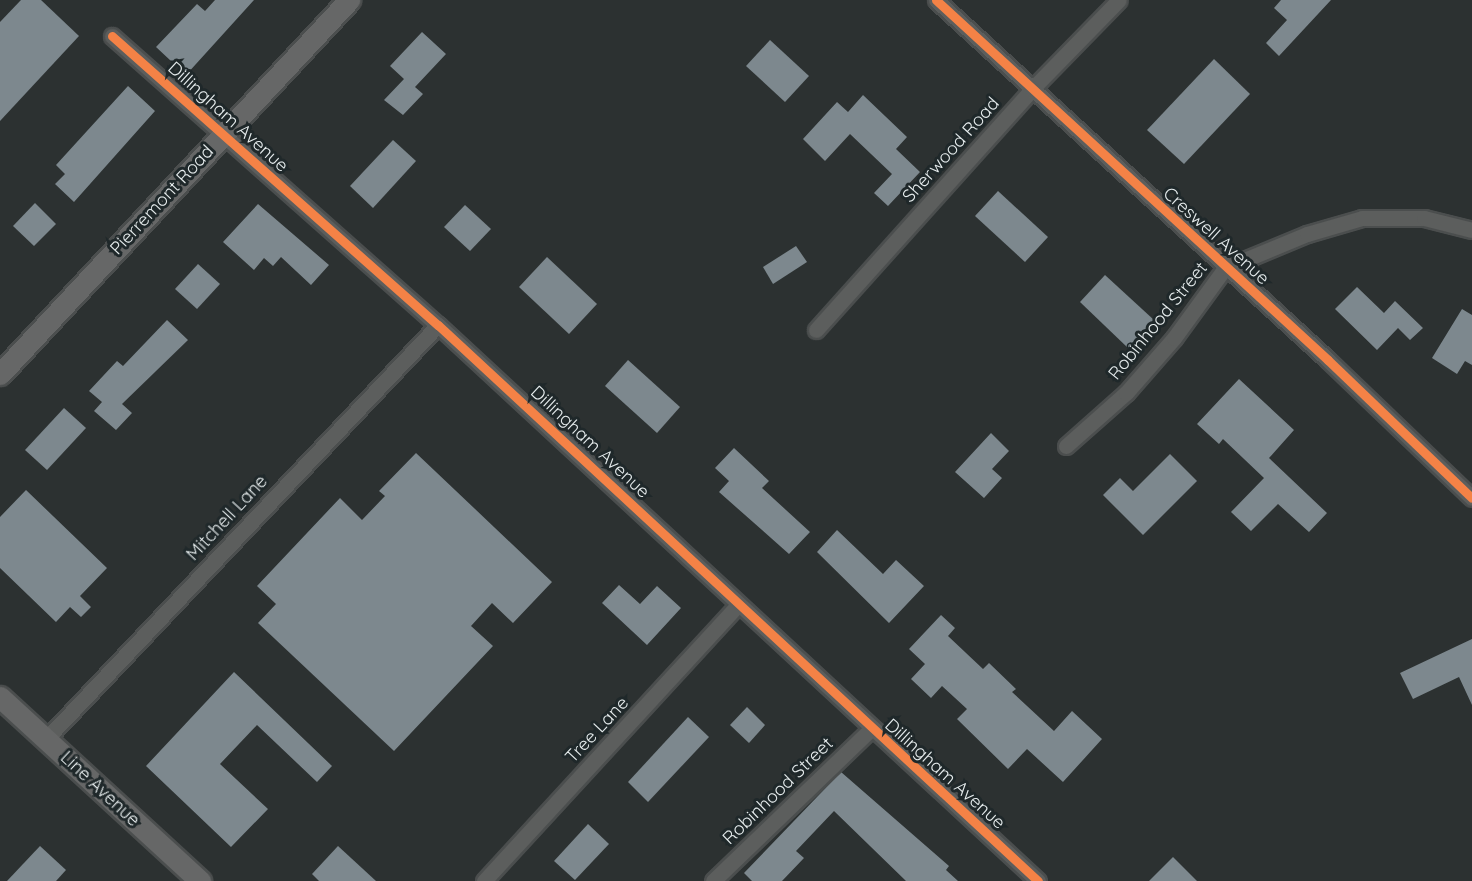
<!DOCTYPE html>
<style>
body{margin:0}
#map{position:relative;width:1472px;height:881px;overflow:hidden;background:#2c3131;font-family:Quicksand,sans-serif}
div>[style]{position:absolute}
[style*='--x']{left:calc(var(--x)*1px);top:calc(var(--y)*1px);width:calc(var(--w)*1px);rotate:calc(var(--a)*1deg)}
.building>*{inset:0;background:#7d888e}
.roads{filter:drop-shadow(2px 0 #4b4e4e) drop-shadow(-2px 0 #4b4e4e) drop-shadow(0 2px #4b4e4e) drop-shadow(0 -2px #4b4e4e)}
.street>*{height:15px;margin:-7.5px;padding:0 7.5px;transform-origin:7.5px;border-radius:7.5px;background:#5c5e5d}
.secondary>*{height:21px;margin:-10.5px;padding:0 10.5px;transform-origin:10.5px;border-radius:10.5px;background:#666767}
.cycleway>*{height:9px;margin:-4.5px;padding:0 4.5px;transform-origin:4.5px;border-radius:4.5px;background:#f48246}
span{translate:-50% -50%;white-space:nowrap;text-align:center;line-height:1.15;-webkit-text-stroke:6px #1f282a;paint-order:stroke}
.street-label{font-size:18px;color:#e7edee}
</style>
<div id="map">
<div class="building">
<i style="clip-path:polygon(21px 0,41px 0,79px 36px,0 121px,0 22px)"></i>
<i style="clip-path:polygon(215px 0,254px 0,186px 75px,156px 47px,197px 4px,205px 11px)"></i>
<i style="clip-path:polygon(1281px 0,1331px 0,1279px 56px,1266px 43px,1287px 20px,1274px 8px)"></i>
<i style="clip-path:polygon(422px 32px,446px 54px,415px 87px,423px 94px,403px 115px,384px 100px,404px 79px,390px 66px)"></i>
<i style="clip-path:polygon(770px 40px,809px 76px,785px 102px,746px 66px)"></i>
<i style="clip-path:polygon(1214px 59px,1250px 94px,1184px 164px,1147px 130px)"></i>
<i style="clip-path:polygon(128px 86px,155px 111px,74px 202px,55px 184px,65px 174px,56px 165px)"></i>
<i style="clip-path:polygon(863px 95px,907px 137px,896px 149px,920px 172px,888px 206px,874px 193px,892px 174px,850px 134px,825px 161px,803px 139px,837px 102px,848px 112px)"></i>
<i style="clip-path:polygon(393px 140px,416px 161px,373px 208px,350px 186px)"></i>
<i style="clip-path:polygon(998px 191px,1048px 237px,1025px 262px,975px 216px)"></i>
<i style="clip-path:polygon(35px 203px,56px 224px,34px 246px,13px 226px)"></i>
<i style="clip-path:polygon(258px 204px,329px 265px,311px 285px,281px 257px,273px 266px,264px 258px,254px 270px,223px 242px)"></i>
<i style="clip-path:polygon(465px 205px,491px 229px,470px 251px,444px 227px)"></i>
<i style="clip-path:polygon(796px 246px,807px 262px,773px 284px,763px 267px)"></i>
<i style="clip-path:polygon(547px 257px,597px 304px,569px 334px,519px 287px)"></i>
<i style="clip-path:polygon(198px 264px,220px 284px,197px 309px,175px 289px)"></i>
<i style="clip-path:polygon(1105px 275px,1154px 320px,1128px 348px,1080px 302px)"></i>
<i style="clip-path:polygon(1357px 287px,1384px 313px,1395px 301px,1423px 328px,1410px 340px,1398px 328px,1377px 350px,1335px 309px)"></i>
<i style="clip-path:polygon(1462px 309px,1472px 315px,1472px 365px,1465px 361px,1457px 374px,1432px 358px)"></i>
<i style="clip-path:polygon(167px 320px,188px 340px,122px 404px,132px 413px,116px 430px,94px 411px,102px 402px,89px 391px,117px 361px,123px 366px)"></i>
<i style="clip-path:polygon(628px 360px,680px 407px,657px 433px,605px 386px)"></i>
<i style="clip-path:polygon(1239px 379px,1294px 430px,1269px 458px,1327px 513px,1309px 532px,1278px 504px,1251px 531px,1231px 512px,1264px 478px,1223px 439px,1219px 444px,1197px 424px)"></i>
<i style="clip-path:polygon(64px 408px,86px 428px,47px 470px,25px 450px)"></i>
<i style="clip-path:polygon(991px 433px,1009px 451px,992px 469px,1002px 478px,984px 498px,955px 472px)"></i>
<i style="clip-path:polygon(734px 448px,769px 481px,762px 488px,810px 532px,789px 554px,719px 492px,729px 481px,715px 468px)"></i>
<i style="clip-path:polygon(416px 453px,552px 582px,513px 623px,492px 603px,471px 626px,493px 646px,394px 751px,258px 623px,276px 604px,257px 586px,340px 498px,362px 520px,385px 496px,379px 491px)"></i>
<i style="clip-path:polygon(1170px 454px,1197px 481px,1143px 535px,1103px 495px,1120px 478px,1133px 491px)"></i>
<i style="clip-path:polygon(26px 490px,107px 568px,80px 596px,91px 607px,81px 617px,70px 607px,56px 622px,0 568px,0 517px)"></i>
<i style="clip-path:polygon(837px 530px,883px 574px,896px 560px,924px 586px,889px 623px,817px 552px)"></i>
<i style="clip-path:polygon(619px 585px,640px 604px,657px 586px,681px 608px,647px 645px,602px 603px)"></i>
<i style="clip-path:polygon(941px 615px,955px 628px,948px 636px,983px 669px,989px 663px,1016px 689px,1012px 692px,1054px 731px,1072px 711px,1102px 739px,1063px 782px,1027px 749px,1008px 769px,957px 719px,967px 709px,942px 686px,931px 698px,911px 679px,925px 664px,909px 649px)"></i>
<i style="clip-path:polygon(1472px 639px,1472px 705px,1459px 677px,1413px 699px,1400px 673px)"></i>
<i style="clip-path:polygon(234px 672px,332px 766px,317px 782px,257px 725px,220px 764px,268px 809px,231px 847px,146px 766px)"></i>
<i style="clip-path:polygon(747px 707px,765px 725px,749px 743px,730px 725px)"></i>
<i style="clip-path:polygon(688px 717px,709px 737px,648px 802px,628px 782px)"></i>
<i style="clip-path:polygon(841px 772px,949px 866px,946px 870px,958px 881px,906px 881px,834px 811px,796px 851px,804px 858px,782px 881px,752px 881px,744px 873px)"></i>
<i style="clip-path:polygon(588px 824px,609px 844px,575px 880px,554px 861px)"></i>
<i style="clip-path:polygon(40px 846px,66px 870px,56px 881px,7px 881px)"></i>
<i style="clip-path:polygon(338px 846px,376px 881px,319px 881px,312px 874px)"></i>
<i style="clip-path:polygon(1173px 857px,1197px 881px,1149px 881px)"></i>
</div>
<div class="roads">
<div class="street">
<i style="--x:936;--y:0;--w:532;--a:42.56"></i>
<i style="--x:1328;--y:360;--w:199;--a:43.8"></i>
<i style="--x:112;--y:36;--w:436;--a:41.6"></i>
<i style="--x:438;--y:325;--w:818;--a:42.82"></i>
<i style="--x:816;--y:330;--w:324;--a:-48.1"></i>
<i style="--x:1032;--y:89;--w:124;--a:-45.7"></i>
<i style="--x:1066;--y:446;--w:80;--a:-41.5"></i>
<i style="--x:1126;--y:393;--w:73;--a:-48.9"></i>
<i style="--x:1174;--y:338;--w:87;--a:-53.9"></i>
<i style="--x:1225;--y:268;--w:89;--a:-22.5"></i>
<i style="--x:1307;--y:234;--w:57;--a:-16.2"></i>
<i style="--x:1362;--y:218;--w:62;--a:0"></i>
<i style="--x:1424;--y:218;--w:49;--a:14"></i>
<i style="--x:46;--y:739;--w:570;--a:-46.56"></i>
<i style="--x:484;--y:881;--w:375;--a:-47.4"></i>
<i style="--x:713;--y:881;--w:219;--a:-43.9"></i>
</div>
<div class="secondary">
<i style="--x:0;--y:374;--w:512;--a:-46.98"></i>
<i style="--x:0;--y:697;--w:272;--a:42.6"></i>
</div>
</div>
<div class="cycleway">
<i style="--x:936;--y:0;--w:532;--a:42.56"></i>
<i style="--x:1328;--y:360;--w:199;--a:43.8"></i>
<i style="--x:112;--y:36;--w:436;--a:41.6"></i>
<i style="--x:438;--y:325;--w:818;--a:42.82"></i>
</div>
<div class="street-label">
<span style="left:228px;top:117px;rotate:42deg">Dillingham Avenue</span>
<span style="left:951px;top:150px;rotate:-48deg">Sherwood Road</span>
<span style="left:162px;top:200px;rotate:-47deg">Pierremont Road</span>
<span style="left:1216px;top:236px;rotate:42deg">Creswell Avenue</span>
<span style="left:1158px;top:321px;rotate:-51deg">Robinhood Street</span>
<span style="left:590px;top:442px;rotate:43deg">Dillingham Avenue</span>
<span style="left:227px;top:518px;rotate:-47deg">Mitchell Lane</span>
<span style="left:597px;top:730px;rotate:-47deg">Tree Lane</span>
<span style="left:945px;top:774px;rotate:42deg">Dillingham Avenue</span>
<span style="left:100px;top:789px;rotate:43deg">Line Avenue</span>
<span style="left:778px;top:791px;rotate:-44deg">Robinhood Street</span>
</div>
</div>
